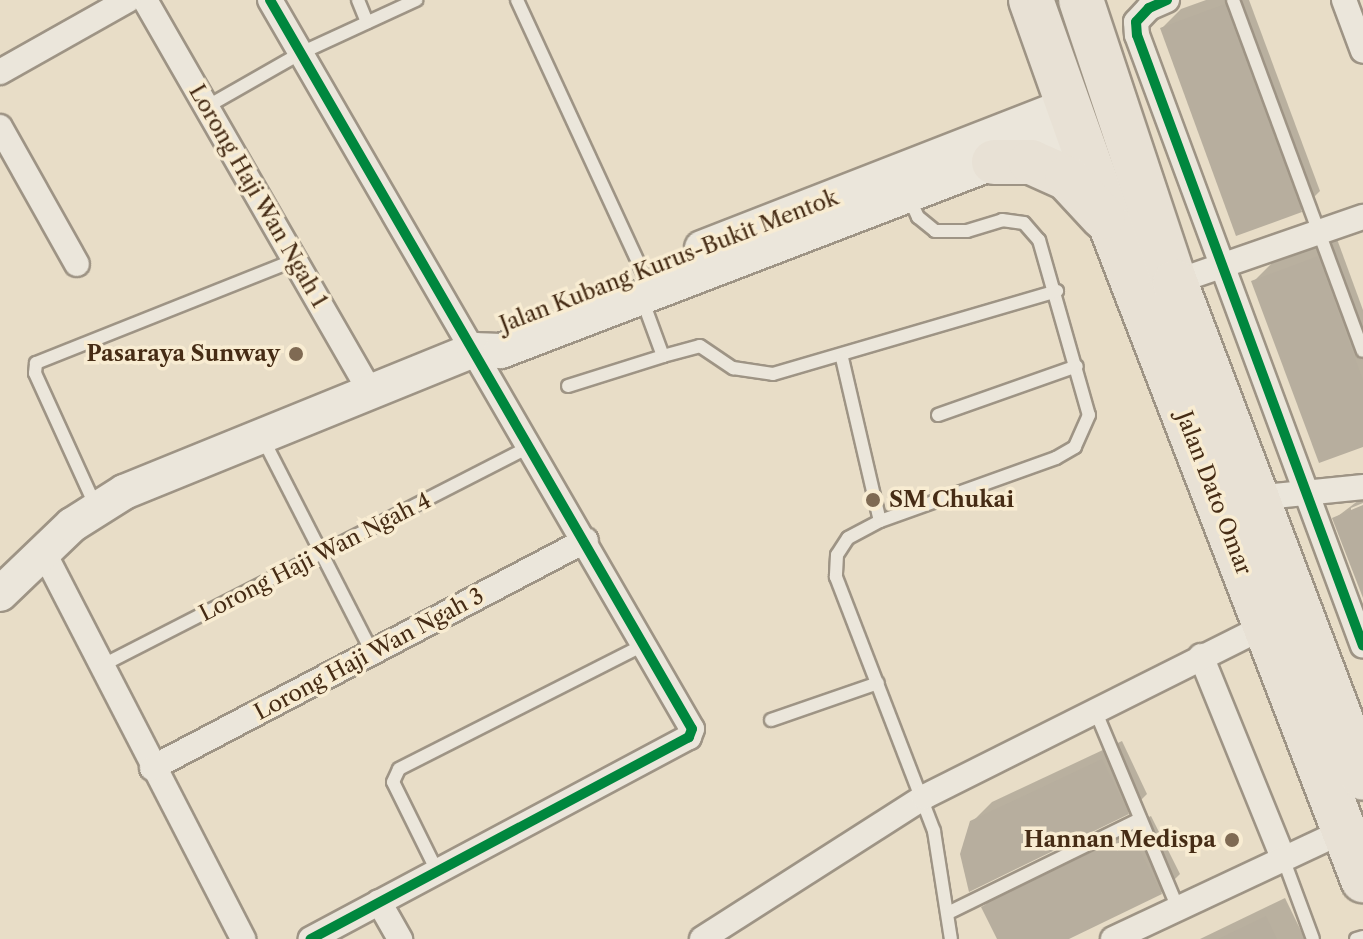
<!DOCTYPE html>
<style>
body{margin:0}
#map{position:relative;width:1363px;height:939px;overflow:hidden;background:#e8ddc7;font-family:"Libre Caslon Text",serif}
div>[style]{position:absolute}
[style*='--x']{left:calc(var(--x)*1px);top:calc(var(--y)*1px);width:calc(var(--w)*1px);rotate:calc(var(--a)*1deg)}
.shadow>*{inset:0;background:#0003}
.building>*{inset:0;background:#b7ae9e}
.roads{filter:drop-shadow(2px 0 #9e9485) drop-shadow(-2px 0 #9e9485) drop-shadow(0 2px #9e9485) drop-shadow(0 -2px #9e9485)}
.lane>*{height:12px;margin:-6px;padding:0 6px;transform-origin:6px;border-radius:6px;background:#ebe6db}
.street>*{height:24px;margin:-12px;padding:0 12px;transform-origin:12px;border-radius:12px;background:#ebe6db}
.secondary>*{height:34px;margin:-17px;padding:0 17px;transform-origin:17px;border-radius:17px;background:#ebe6db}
.highway>*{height:44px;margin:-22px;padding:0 22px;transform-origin:22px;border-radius:22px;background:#e8e1d5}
.cycleway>*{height:10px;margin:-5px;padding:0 5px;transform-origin:5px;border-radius:5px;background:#00873e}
.dots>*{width:22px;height:22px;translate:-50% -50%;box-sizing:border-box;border:4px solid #f8ecd2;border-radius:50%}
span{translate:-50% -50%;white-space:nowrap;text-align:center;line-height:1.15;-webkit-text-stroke:7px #f8ecd2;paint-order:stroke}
.street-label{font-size:22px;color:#462c15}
.poi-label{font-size:22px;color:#462c15;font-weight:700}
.right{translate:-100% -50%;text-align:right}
.left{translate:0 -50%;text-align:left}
</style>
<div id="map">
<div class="shadow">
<i style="clip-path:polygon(1206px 0,1249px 0,1320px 191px,1301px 210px,1162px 28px,1181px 9px)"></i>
<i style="clip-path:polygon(1337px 239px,1363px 310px,1363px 445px,1253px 282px,1272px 263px)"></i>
<i style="clip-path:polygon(1363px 497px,1363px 503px,1351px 508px,1351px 512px,1363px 507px,1363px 590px,1334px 519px)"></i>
<i style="clip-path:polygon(1122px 741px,1147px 794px,1128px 813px,972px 822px,992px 802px)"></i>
<i style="clip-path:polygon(1151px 816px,1180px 874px,1161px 893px,1064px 939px,999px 939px,983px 907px,1002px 888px)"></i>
<i style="clip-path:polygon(1285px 898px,1305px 939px,1200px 939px)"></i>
</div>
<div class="building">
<i style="clip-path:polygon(1225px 4px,1302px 212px,1236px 236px,1160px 28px)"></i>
<i style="clip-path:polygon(1318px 256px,1363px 380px,1363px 447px,1319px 463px,1251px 281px)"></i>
<i style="clip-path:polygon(1363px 505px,1363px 598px,1332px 518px)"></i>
<i style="clip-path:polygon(1102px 759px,1129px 814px,969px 892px,960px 854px,970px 821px)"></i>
<i style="clip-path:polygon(1131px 833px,1162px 894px,1069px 939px,997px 939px,981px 907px)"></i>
<i style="clip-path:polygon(1266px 916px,1277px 939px,1218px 939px)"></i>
</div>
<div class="roads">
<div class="lane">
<i style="--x:358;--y:0;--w:24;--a:68"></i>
<i style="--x:517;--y:0;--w:298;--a:65.2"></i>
<i style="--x:1233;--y:0;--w:374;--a:69.7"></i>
<i style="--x:208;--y:106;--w:107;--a:-29.7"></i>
<i style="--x:301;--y:53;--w:127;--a:-24.7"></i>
<i style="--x:909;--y:197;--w:22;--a:66"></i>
<i style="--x:918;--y:217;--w:22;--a:39"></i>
<i style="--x:935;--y:231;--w:32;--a:0"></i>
<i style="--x:967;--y:231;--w:37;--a:-17"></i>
<i style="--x:1002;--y:220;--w:22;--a:8"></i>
<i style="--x:1024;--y:223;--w:23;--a:49"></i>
<i style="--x:1039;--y:240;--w:182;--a:74.1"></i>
<i style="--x:1089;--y:415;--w:35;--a:114"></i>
<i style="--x:1075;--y:447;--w:22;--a:150"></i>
<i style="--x:1056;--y:458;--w:187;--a:160.3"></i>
<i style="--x:880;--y:521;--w:36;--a:152"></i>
<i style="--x:848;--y:538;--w:20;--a:123"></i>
<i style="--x:837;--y:555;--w:22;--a:93"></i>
<i style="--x:836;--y:577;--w:272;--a:68.9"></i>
<i style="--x:934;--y:831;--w:109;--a:81.1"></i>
<i style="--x:663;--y:356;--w:38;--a:-15"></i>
<i style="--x:700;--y:346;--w:40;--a:34"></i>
<i style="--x:733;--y:368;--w:40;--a:8.5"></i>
<i style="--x:773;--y:374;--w:296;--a:-16.3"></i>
<i style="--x:842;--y:358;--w:167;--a:76.9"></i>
<i style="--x:568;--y:386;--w:100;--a:-17.5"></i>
<i style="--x:663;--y:356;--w:61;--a:-110.2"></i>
<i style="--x:938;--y:415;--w:147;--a:-19.4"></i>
<i style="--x:262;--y:437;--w:242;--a:62.9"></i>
<i style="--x:96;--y:507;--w:147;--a:-114.5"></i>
<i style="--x:35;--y:373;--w:10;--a:-84"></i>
<i style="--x:36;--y:363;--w:279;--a:-21.7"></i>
<i style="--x:99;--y:667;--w:484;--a:-27.1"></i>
<i style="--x:1095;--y:710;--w:215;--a:67.3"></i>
<i style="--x:771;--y:720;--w:113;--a:-19.1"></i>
<i style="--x:1283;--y:858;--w:86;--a:69.7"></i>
<i style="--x:437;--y:871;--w:99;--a:-116.3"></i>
<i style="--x:393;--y:782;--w:14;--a:-65"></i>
<i style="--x:399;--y:769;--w:278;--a:-26.9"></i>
<i style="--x:948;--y:913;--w:214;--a:-26.1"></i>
<i style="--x:1356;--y:939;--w:7;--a:-16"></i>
</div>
<div class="street">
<i style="--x:145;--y:0;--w:452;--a:60.1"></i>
<i style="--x:270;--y:0;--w:842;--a:59.93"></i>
<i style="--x:692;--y:729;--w:9;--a:111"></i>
<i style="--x:689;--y:737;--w:429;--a:151.9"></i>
<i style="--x:1167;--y:0;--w:20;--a:156"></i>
<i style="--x:1149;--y:8;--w:19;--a:133"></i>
<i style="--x:1136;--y:22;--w:13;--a:86"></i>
<i style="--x:1137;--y:35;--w:651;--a:69.7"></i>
<i style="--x:1344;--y:0;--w:54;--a:69.6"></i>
<i style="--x:0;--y:72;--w:147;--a:-29.4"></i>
<i style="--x:0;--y:127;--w:157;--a:60.7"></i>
<i style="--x:1175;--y:282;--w:199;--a:-19.1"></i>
<i style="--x:1255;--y:498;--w:109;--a:-5.8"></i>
<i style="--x:43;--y:551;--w:437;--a:62.7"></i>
<i style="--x:1201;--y:656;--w:218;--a:67.9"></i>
<i style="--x:152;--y:768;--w:490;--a:-27.7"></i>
<i style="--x:379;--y:902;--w:43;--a:60.4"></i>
<i style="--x:702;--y:939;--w:264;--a:-32.6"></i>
<i style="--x:924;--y:797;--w:382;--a:-26.6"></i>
<i style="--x:1113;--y:939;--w:255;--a:-25.1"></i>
</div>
<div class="secondary">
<i style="--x:702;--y:248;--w:394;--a:-21.3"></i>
<i style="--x:0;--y:594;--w:100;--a:-43.8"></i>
<i style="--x:72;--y:525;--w:62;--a:-32.4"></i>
<i style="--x:124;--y:492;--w:378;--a:-22.1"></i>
<i style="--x:474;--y:350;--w:27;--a:2"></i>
<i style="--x:501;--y:351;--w:618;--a:-20.96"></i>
</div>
<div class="highway">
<i style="--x:1031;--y:0;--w:242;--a:70.4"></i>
<i style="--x:1112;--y:228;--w:699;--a:68.94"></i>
<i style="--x:1081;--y:0;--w:297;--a:71.6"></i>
<i style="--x:1175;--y:282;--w:530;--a:69.24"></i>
<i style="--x:994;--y:162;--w:37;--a:0"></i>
<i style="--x:1031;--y:162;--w:39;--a:24"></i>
<i style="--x:1067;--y:178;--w:53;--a:47.3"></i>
</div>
</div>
<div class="cycleway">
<i style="--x:270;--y:0;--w:842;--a:59.93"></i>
<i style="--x:692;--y:729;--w:9;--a:111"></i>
<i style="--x:689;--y:737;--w:429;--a:151.9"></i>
<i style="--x:1167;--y:0;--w:20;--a:156"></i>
<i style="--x:1149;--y:8;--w:19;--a:133"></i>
<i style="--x:1136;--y:22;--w:13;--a:86"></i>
<i style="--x:1137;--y:35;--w:651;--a:69.7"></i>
</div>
<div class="dots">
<i style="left:296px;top:354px;background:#7f6a53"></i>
<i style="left:873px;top:500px;background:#7f6a53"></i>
<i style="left:1232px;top:840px;background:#7f6a53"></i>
</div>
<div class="street-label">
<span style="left:258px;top:196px;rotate:60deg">Lorong Haji Wan Ngah 1</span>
<span style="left:669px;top:261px;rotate:-21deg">Jalan Kubang Kurus-Bukit Mentok</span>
<span style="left:1214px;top:493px;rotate:69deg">Jalan Dato Omar</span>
<span style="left:315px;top:557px;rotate:-27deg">Lorong Haji Wan Ngah 4</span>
<span style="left:369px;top:654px;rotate:-28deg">Lorong Haji Wan Ngah 3</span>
</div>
<div class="poi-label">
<span class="right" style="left:280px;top:354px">Pasaraya Sunway</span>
<span class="left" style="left:889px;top:500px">SM Chukai</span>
<span class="right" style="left:1216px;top:840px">Hannan Medispa</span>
</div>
</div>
